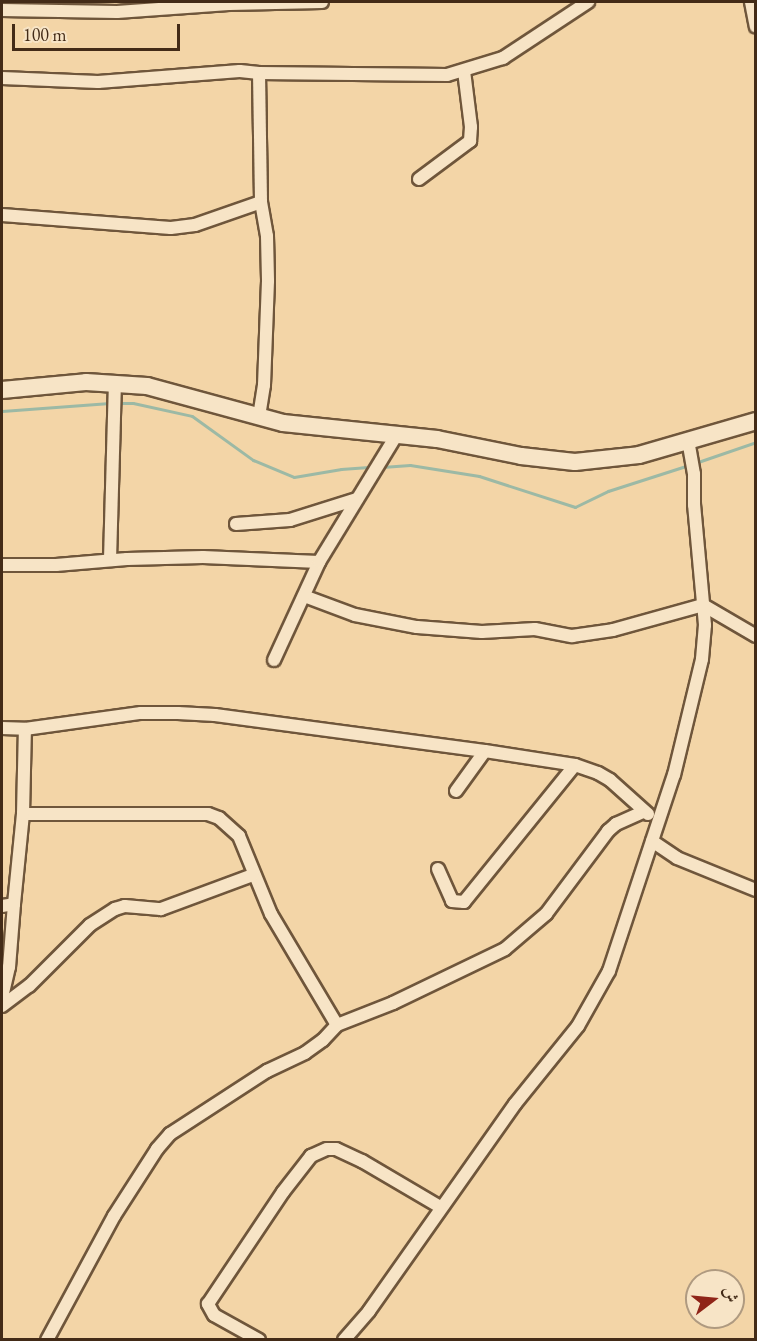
<!DOCTYPE html>
<meta charset="utf-8">
<style>
body{margin:0}
#map{position:relative;width:757px;height:1341px;overflow:hidden;background:#f3d5a7;font-family:"EB Garamond",Amiri,serif}
div>[style]{position:absolute}
[style*='--x']{left:calc(var(--x)*1px);top:calc(var(--y)*1px);width:calc(var(--w)*1px);rotate:calc(var(--a)*1deg)}
.stream>*{height:3px;margin:-1.5px;padding:0 1.5px;transform-origin:1.5px;border-radius:1.5px;background:#9cb9a5}
.roads{filter:drop-shadow(2px 0 #6f563b) drop-shadow(-2px 0 #6f563b) drop-shadow(0 2px #6f563b) drop-shadow(0 -2px #6f563b)}
.street>*{height:12px;margin:-6px;padding:0 6px;transform-origin:6px;border-radius:6px;background:#f7e4c6}
.secondary>*{height:16px;margin:-8px;padding:0 8px;transform-origin:8px;border-radius:8px;background:#f7e4c6}
span{translate:-50% -50%;white-space:nowrap;text-align:center;line-height:1.15;-webkit-text-stroke:6px #f7e4c6;paint-order:stroke}
.frame{position:absolute;inset:0;border:3px solid #432b17;pointer-events:none}
.north{position:absolute;left:685px;top:1269px;width:60px;height:60px;box-sizing:border-box;background:#f7e4c6;border:2px solid #af9a80;border-radius:50%;rotate:74deg;font-size:16px;font-weight:700;line-height:24px;text-align:center;color:#432b17}
.north::after{content:'';display:block;margin:auto;width:21px;height:27px;background:#8f2418;clip-path:polygon(50% 0,100% 100%,50% 72%,0 100%)}
.scale{position:absolute;left:12px;top:24px;width:168px;height:27px;box-sizing:border-box;border:3px solid #432b17;border-top:0;padding-left:8px;font-size:18px;line-height:21px;white-space:nowrap;color:#432b17;-webkit-text-stroke:4px #f7e4c6;paint-order:stroke}
</style>
<div id="map">
<div class="stream">
<i style="--x:117;--y:403;--w:16;--a:0"></i>
<i style="--x:133;--y:403;--w:60;--a:12.4"></i>
<i style="--x:192;--y:416;--w:75;--a:35.8"></i>
<i style="--x:253;--y:460;--w:44;--a:22.5"></i>
<i style="--x:294;--y:477;--w:48;--a:-9.7"></i>
<i style="--x:341;--y:469;--w:31;--a:-4"></i>
<i style="--x:2;--y:411;--w:108;--a:-4.2"></i>
<i style="--x:695;--y:463;--w:65;--a:-19"></i>
<i style="--x:382;--y:467;--w:28;--a:-4"></i>
<i style="--x:410;--y:465;--w:70;--a:9.1"></i>
<i style="--x:479;--y:476;--w:101;--a:17.9"></i>
<i style="--x:575;--y:507;--w:37;--a:-26"></i>
<i style="--x:608;--y:491;--w:85;--a:-17.8"></i>
</div>
<div class="roads">
<div class="street">
<i style="--x:751;--y:2;--w:25;--a:79"></i>
<i style="--x:2;--y:10;--w:115;--a:1"></i>
<i style="--x:117;--y:12;--w:112;--a:-4.1"></i>
<i style="--x:229;--y:4;--w:93;--a:-1.2"></i>
<i style="--x:259;--y:73;--w:188;--a:0.6"></i>
<i style="--x:447;--y:75;--w:59;--a:-16.9"></i>
<i style="--x:503;--y:58;--w:102;--a:-33.4"></i>
<i style="--x:2;--y:78;--w:96;--a:2.4"></i>
<i style="--x:98;--y:82;--w:142;--a:-4.4"></i>
<i style="--x:240;--y:71;--w:19;--a:6"></i>
<i style="--x:259;--y:73;--w:129;--a:89.1"></i>
<i style="--x:419;--y:179;--w:64;--a:-36.7"></i>
<i style="--x:470;--y:141;--w:14;--a:-86"></i>
<i style="--x:471;--y:127;--w:56;--a:-97.1"></i>
<i style="--x:2;--y:215;--w:169;--a:4.4"></i>
<i style="--x:171;--y:228;--w:24;--a:-7"></i>
<i style="--x:195;--y:225;--w:70;--a:-19.2"></i>
<i style="--x:261;--y:202;--w:35;--a:80"></i>
<i style="--x:267;--y:236;--w:45;--a:88.7"></i>
<i style="--x:268;--y:281;--w:104;--a:92.2"></i>
<i style="--x:264;--y:385;--w:33;--a:99"></i>
<i style="--x:236;--y:524;--w:54;--a:-4.2"></i>
<i style="--x:290;--y:520;--w:70;--a:-17.4"></i>
<i style="--x:110;--y:560;--w:178;--a:-88.4"></i>
<i style="--x:2;--y:565;--w:54;--a:0"></i>
<i style="--x:56;--y:565;--w:71;--a:-4.8"></i>
<i style="--x:127;--y:559;--w:76;--a:-1.5"></i>
<i style="--x:203;--y:557;--w:116;--a:2.5"></i>
<i style="--x:304;--y:596;--w:54;--a:20.4"></i>
<i style="--x:355;--y:615;--w:63;--a:11"></i>
<i style="--x:417;--y:627;--w:65;--a:4.4"></i>
<i style="--x:482;--y:632;--w:53;--a:-3.2"></i>
<i style="--x:535;--y:629;--w:38;--a:11"></i>
<i style="--x:572;--y:636;--w:41;--a:-8.3"></i>
<i style="--x:613;--y:630;--w:93;--a:-15.5"></i>
<i style="--x:703;--y:605;--w:61;--a:30.3"></i>
<i style="--x:274;--y:660;--w:108;--a:-65.3"></i>
<i style="--x:319;--y:562;--w:150;--a:-58.6"></i>
<i style="--x:2;--y:728;--w:23;--a:2"></i>
<i style="--x:25;--y:729;--w:117;--a:-7.9"></i>
<i style="--x:141;--y:713;--w:37;--a:0"></i>
<i style="--x:178;--y:713;--w:37;--a:3"></i>
<i style="--x:215;--y:715;--w:272;--a:7.6"></i>
<i style="--x:485;--y:751;--w:91;--a:8.8"></i>
<i style="--x:575;--y:765;--w:24;--a:19"></i>
<i style="--x:598;--y:773;--w:14;--a:30"></i>
<i style="--x:610;--y:780;--w:51;--a:41.8"></i>
<i style="--x:456;--y:791;--w:49;--a:-54.1"></i>
<i style="--x:23;--y:814;--w:185;--a:0"></i>
<i style="--x:208;--y:814;--w:12;--a:20"></i>
<i style="--x:219;--y:818;--w:27;--a:42"></i>
<i style="--x:239;--y:836;--w:84;--a:67.7"></i>
<i style="--x:271;--y:914;--w:129;--a:59.3"></i>
<i style="--x:652;--y:841;--w:30;--a:34"></i>
<i style="--x:677;--y:858;--w:85;--a:22.1"></i>
<i style="--x:438;--y:869;--w:35;--a:66"></i>
<i style="--x:452;--y:901;--w:12;--a:5"></i>
<i style="--x:464;--y:902;--w:176;--a:-51"></i>
<i style="--x:14;--y:904;--w:90;--a:-84.3"></i>
<i style="--x:23;--y:814;--w:85;--a:-88.7"></i>
<i style="--x:2;--y:906;--w:12;--a:-9"></i>
<i style="--x:14;--y:904;--w:63;--a:94.5"></i>
<i style="--x:9;--y:967;--w:32;--a:103"></i>
<i style="--x:2;--y:1006;--w:34;--a:-37"></i>
<i style="--x:29;--y:986;--w:86;--a:-45"></i>
<i style="--x:90;--y:925;--w:30;--a:-33"></i>
<i style="--x:115;--y:909;--w:10;--a:-17"></i>
<i style="--x:125;--y:906;--w:36;--a:5"></i>
<i style="--x:161;--y:909;--w:98;--a:-20.3"></i>
<i style="--x:47;--y:1340;--w:141;--a:-61.6"></i>
<i style="--x:114;--y:1216;--w:80;--a:-57.3"></i>
<i style="--x:157;--y:1149;--w:20;--a:-49"></i>
<i style="--x:170;--y:1134;--w:116;--a:-33"></i>
<i style="--x:267;--y:1071;--w:42;--a:-25.3"></i>
<i style="--x:305;--y:1053;--w:22;--a:-36"></i>
<i style="--x:323;--y:1040;--w:21;--a:-47"></i>
<i style="--x:337;--y:1025;--w:60;--a:-21.4"></i>
<i style="--x:393;--y:1003;--w:124;--a:-25.7"></i>
<i style="--x:505;--y:949;--w:54;--a:-40.5"></i>
<i style="--x:546;--y:914;--w:104;--a:-53.2"></i>
<i style="--x:608;--y:831;--w:11;--a:-41"></i>
<i style="--x:616;--y:824;--w:30;--a:-24"></i>
<i style="--x:259;--y:1340;--w:51;--a:-150.9"></i>
<i style="--x:214;--y:1315;--w:13;--a:-119"></i>
<i style="--x:208;--y:1304;--w:135;--a:-56.2"></i>
<i style="--x:283;--y:1192;--w:46;--a:-52.1"></i>
<i style="--x:311;--y:1156;--w:17;--a:-24"></i>
<i style="--x:327;--y:1149;--w:9;--a:0"></i>
<i style="--x:336;--y:1149;--w:29;--a:25"></i>
<i style="--x:362;--y:1161;--w:91;--a:30.5"></i>
<i style="--x:344;--y:1340;--w:38;--a:-49"></i>
<i style="--x:369;--y:1311;--w:253;--a:-54.8"></i>
<i style="--x:515;--y:1104;--w:100;--a:-51.1"></i>
<i style="--x:578;--y:1026;--w:63;--a:-60.6"></i>
<i style="--x:609;--y:971;--w:206;--a:-71.7"></i>
<i style="--x:674;--y:775;--w:119;--a:-76.4"></i>
<i style="--x:702;--y:659;--w:34;--a:-85"></i>
<i style="--x:705;--y:625;--w:121;--a:-95.2"></i>
<i style="--x:694;--y:505;--w:31;--a:-90"></i>
<i style="--x:694;--y:474;--w:35;--a:-100"></i>
</div>
<div class="secondary">
<i style="--x:2;--y:390;--w:84;--a:-5.4"></i>
<i style="--x:86;--y:382;--w:61;--a:3.8"></i>
<i style="--x:147;--y:386;--w:141;--a:15.2"></i>
<i style="--x:283;--y:423;--w:155;--a:5.9"></i>
<i style="--x:437;--y:439;--w:86;--a:11.4"></i>
<i style="--x:521;--y:456;--w:54;--a:6.3"></i>
<i style="--x:575;--y:462;--w:64;--a:-6.2"></i>
<i style="--x:639;--y:455;--w:122;--a:-16.2"></i>
</div>
</div>
<div class="frame"></div>
<div class="north">ش</div>
<div class="scale">100 m</div>
</div>
